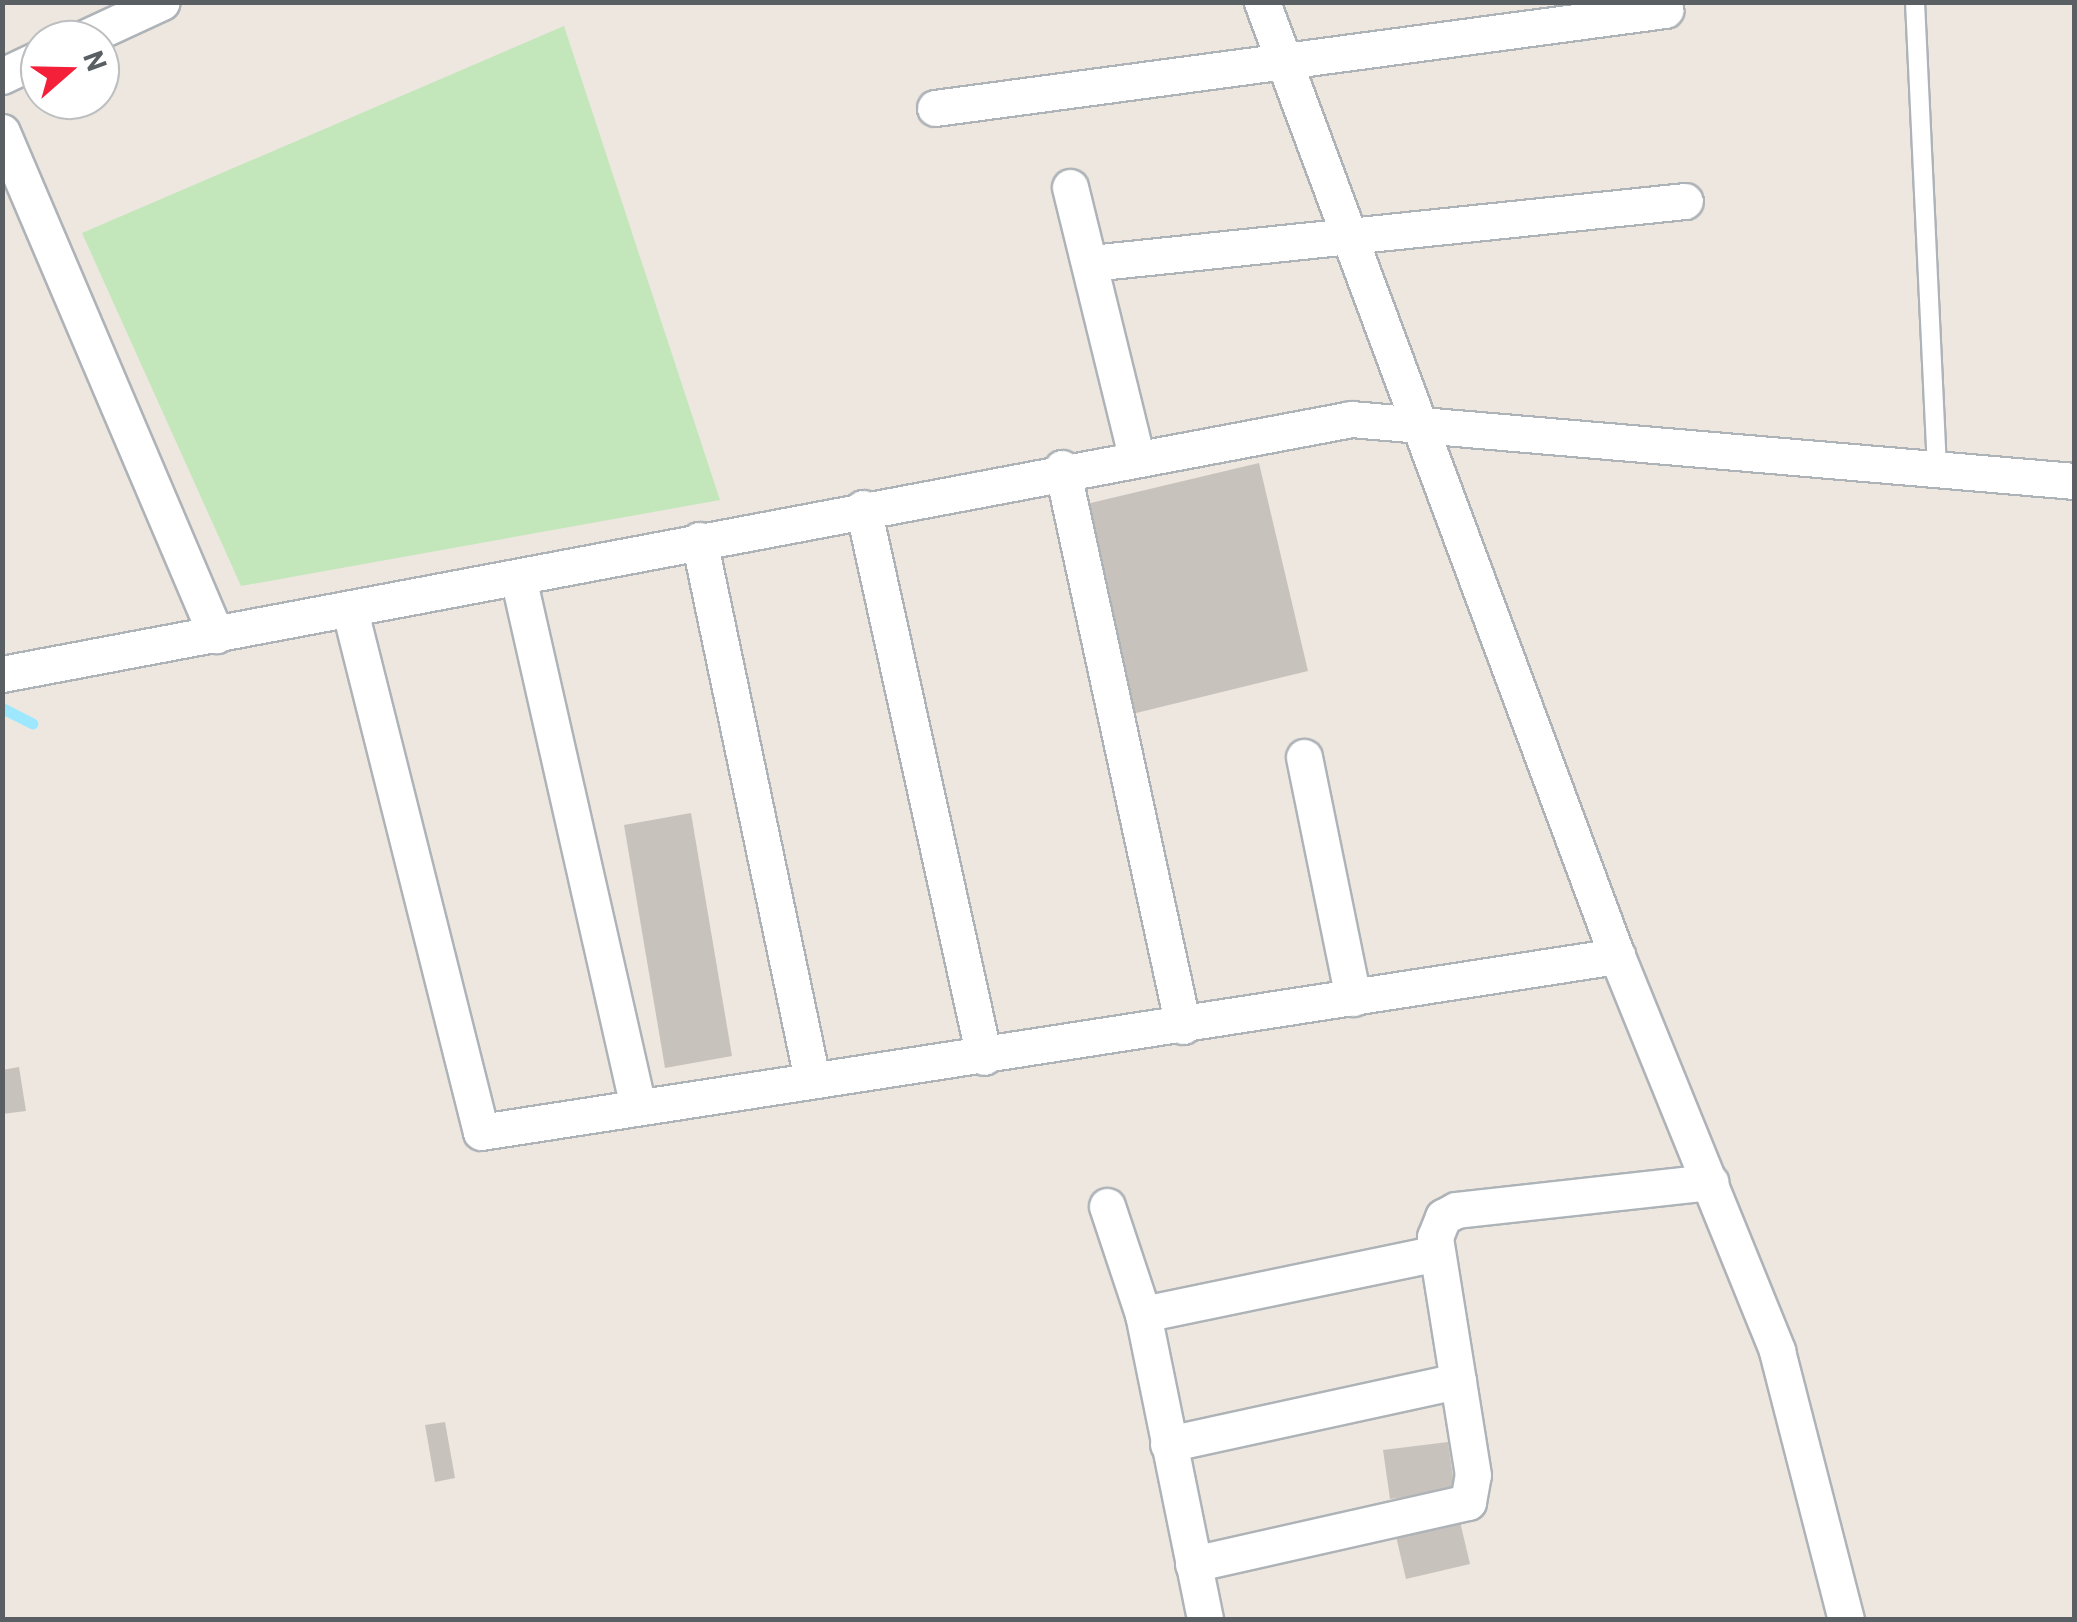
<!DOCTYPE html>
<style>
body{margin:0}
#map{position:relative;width:2077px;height:1622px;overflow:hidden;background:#ede7e0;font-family:Barlow,sans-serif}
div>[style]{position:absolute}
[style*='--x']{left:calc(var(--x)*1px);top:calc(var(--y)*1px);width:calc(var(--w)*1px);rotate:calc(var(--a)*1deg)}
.green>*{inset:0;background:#c3e7ba}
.stream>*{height:11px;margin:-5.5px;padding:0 5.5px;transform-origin:5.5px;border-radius:5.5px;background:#9ee8ff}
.building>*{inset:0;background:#c8c2bd}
.roads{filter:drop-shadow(2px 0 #aeb3b7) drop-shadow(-2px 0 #aeb3b7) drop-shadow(0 2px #aeb3b7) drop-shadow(0 -2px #aeb3b7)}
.service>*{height:18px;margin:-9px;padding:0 9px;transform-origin:9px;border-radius:9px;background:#fff}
.minor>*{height:35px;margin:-17.5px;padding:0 17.5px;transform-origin:17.5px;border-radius:17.5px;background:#fff}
span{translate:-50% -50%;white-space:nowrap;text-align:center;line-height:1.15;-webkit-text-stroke:8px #fff;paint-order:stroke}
.frame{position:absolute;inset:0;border:5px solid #595f62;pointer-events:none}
.north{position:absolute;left:20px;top:20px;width:100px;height:100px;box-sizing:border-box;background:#fff;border:2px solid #bdbfc0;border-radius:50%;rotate:70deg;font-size:28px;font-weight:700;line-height:40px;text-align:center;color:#595f62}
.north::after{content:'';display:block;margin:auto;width:35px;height:45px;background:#f41f39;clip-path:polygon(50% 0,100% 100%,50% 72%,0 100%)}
</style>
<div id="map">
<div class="green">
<i style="clip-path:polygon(564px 26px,720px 500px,241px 586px,82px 233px)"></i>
</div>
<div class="stream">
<i style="--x:2;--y:708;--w:34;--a:27"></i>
</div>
<div class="building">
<i style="clip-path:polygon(1259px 463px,1308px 671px,1128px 715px,1078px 506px)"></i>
<i style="clip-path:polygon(691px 813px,732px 1056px,665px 1068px,624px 825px)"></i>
<i style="clip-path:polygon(19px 1067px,26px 1111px,2px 1114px,2px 1070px)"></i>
<i style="clip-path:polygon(445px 1422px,455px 1478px,435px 1482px,425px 1425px)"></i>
<i style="clip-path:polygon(1448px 1442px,1455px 1490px,1390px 1499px,1383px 1450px)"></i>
<i style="clip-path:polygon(1458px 1513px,1470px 1564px,1406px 1579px,1394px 1528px)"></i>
</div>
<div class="roads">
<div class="service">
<i style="--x:1915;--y:2;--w:471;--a:87.3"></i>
</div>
<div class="minor">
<i style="--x:1262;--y:2;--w:1018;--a:69.59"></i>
<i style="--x:1617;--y:956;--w:426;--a:67.9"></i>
<i style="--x:1777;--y:1351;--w:278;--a:75.6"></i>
<i style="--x:80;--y:40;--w:90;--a:-24.9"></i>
<i style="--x:2;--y:76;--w:42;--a:-25.3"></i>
<i style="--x:935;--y:108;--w:737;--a:-7.65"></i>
<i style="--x:2;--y:132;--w:547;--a:66.95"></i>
<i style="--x:1070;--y:187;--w:277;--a:76.2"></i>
<i style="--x:1091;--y:263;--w:597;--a:-5.96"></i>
<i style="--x:1062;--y:468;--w:571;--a:77.77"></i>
<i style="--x:863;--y:508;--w:562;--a:77.57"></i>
<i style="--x:699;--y:540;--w:551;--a:78.16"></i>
<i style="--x:518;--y:577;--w:543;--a:77.24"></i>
<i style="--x:350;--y:611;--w:537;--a:75.89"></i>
<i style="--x:481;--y:1132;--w:1150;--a:-8.81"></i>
<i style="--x:2;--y:674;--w:1373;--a:-10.7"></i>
<i style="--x:1351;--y:419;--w:726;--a:4.9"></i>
<i style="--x:1304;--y:757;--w:246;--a:78.5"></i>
<i style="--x:1107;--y:1206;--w:114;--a:71.6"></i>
<i style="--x:1143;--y:1314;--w:312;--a:78.5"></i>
<i style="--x:1143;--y:1314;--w:300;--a:-11.7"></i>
<i style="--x:1168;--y:1444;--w:297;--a:-12.3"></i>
<i style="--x:1193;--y:1564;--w:282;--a:-12.7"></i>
<i style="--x:1468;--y:1502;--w:27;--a:-80"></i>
<i style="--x:1473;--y:1475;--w:241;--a:-99.1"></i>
<i style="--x:1435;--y:1237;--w:22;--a:-68"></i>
<i style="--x:1443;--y:1217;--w:15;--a:-28"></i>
<i style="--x:1456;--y:1210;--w:256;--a:-6.3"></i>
</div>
</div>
<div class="frame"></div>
<div class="north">N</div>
</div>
